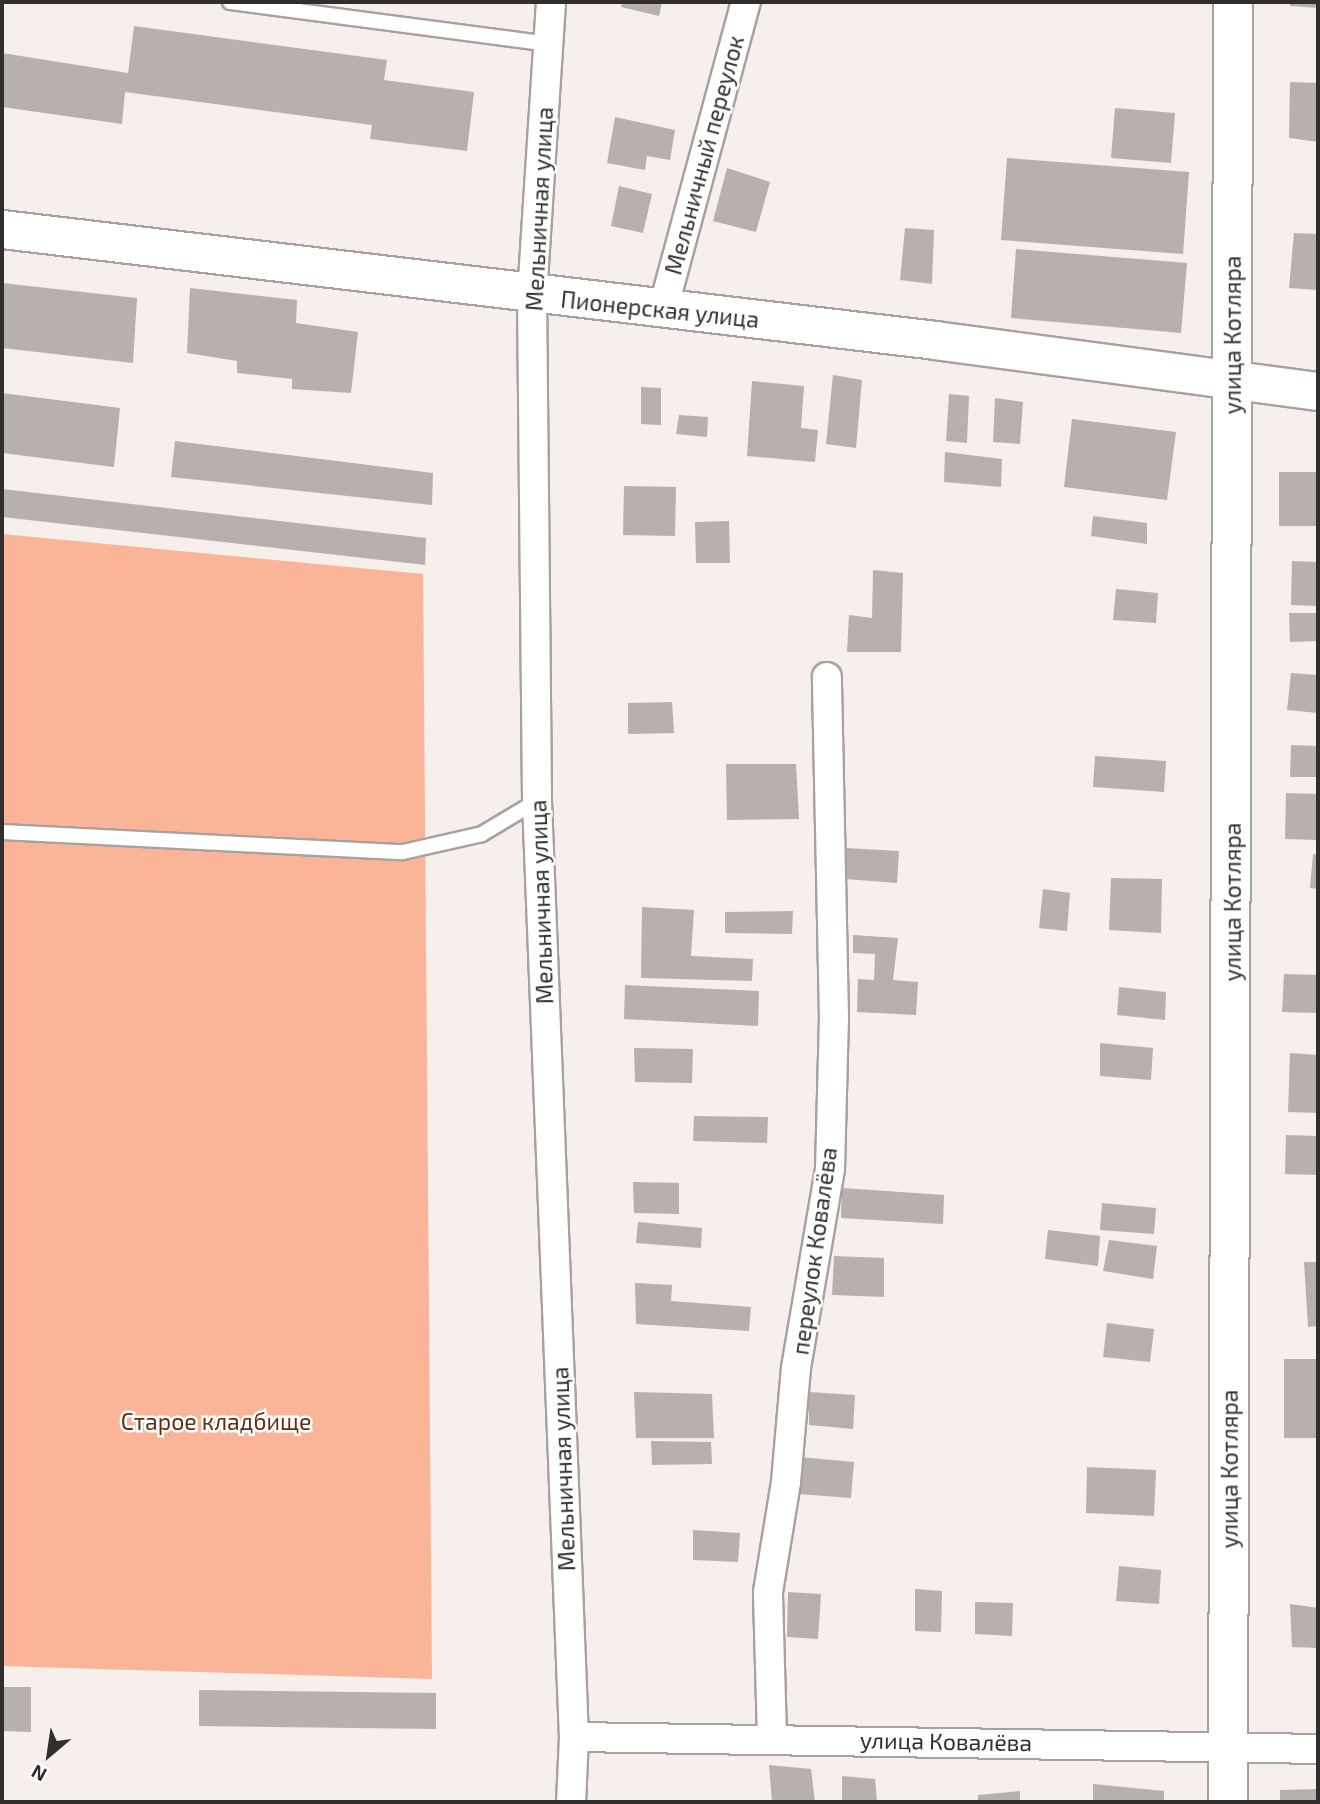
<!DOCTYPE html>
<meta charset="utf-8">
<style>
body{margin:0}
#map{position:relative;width:1320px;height:1804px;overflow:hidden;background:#f6efec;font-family:"Exo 2",sans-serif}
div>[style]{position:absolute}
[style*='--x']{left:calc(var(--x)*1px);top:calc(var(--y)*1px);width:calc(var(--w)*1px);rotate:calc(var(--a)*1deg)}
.green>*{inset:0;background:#fab598}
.building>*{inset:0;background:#b7b0ad}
.roads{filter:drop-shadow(2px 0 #a8a19f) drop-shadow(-2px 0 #a8a19f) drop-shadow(0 2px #a8a19f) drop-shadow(0 -2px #a8a19f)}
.service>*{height:14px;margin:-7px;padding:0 7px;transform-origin:7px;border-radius:7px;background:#fff}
.minor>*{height:28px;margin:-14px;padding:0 14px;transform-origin:14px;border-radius:14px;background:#fff}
.tertiary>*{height:37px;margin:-18.5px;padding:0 18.5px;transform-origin:18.5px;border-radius:18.5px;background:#fff}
.primary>*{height:38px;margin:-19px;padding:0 19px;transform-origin:19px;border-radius:19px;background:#fff}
span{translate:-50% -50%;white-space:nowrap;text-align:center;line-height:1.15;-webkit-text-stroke:5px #fff;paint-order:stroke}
.street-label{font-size:23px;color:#312f2e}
.park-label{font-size:23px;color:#642e13}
.frame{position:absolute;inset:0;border:4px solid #312f2e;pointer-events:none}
.north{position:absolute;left:14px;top:1720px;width:70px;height:70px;-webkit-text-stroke:5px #fff;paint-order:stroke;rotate:209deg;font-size:19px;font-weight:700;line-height:28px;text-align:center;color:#312f2e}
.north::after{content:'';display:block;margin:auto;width:24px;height:32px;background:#312f2e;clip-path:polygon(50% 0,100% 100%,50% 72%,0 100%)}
</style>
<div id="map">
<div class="green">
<i style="clip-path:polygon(2px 534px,423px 574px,432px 1679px,2px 1666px)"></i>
</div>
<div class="building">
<i style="clip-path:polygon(622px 2px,662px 2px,659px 16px,621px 7px)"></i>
<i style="clip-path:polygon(1290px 2px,1318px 2px,1318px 8px,1290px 6px)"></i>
<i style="clip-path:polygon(134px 26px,387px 60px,384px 80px,474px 92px,467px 151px,370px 139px,372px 125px,125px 92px,122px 124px,2px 107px,2px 53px,128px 73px)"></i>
<i style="clip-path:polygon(1290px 82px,1318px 83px,1318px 142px,1289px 138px)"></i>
<i style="clip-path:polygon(1115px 108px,1175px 113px,1171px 163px,1111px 158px)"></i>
<i style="clip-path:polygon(615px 117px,675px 130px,670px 160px,647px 156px,645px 170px,607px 163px)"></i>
<i style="clip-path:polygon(1007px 158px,1189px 172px,1183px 254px,1001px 240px)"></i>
<i style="clip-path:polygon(727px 168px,770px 182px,756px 232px,713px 221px)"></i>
<i style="clip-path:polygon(619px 186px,652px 194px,643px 233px,611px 226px)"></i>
<i style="clip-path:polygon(905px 228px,934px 230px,932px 284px,900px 280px)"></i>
<i style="clip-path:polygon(1294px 233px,1318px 234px,1318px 290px,1289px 288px)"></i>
<i style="clip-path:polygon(1016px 249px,1187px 263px,1181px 333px,1011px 318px)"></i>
<i style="clip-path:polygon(2px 283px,137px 298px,133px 363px,2px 348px)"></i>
<i style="clip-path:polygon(190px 288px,297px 300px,296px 323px,358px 332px,351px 393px,292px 389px,292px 379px,237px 373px,237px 361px,187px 353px)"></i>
<i style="clip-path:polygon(833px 375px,862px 380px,856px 448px,826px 444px)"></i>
<i style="clip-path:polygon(752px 381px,804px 386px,801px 428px,818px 430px,815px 462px,747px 456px)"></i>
<i style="clip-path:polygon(641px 387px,661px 388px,661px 425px,641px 424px)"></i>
<i style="clip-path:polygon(2px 393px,120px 408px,114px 467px,2px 453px)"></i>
<i style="clip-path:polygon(949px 394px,969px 396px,967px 443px,946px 441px)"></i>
<i style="clip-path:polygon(995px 398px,1023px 402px,1020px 444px,993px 442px)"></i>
<i style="clip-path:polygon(679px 415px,708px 417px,707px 437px,676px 434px)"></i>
<i style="clip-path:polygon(1072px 419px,1176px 432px,1167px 500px,1064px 487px)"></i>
<i style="clip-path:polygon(175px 441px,433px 473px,432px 505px,171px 477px)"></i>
<i style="clip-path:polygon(945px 452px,1002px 459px,1001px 487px,944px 482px)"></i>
<i style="clip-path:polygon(1279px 472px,1318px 472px,1318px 526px,1279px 526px)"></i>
<i style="clip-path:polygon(624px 486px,676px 487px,675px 536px,623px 535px)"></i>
<i style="clip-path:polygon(2px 489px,426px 538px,425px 565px,2px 517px)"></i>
<i style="clip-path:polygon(1093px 516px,1147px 523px,1147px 544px,1091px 536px)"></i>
<i style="clip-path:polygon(729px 521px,730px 563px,696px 563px,695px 522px)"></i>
<i style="clip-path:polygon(1292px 561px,1318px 562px,1318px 606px,1291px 605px)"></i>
<i style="clip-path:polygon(873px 570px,903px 573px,901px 652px,847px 652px,849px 615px,872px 618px)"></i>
<i style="clip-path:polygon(1116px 589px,1158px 593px,1156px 623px,1113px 620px)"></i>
<i style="clip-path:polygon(1289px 613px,1318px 613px,1318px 641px,1290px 642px)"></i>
<i style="clip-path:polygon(1291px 673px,1318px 675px,1318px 713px,1287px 710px)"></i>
<i style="clip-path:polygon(672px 702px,674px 733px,628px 734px,628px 703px)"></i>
<i style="clip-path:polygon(1291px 745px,1318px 746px,1318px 777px,1290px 777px)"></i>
<i style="clip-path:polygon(1095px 756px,1166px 761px,1164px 792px,1093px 787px)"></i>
<i style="clip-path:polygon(726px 764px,796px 764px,799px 819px,727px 820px)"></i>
<i style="clip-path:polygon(1286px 793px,1318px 794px,1318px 840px,1285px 839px)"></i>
<i style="clip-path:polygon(846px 848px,899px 851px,897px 883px,845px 879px)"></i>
<i style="clip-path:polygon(1313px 854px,1318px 855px,1318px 889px,1310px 888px)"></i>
<i style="clip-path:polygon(1111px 878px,1162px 879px,1161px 933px,1109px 930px)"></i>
<i style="clip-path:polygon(1043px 889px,1070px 893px,1067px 931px,1039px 928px)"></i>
<i style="clip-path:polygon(642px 907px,694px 910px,691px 956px,753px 959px,752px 981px,641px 978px)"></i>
<i style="clip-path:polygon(793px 911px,792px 934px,725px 933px,725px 912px)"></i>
<i style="clip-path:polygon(853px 935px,898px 938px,893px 980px,918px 982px,916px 1015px,857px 1012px,858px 979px,874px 980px,875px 954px,853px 953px)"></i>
<i style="clip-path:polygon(1284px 974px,1318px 975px,1318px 1013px,1282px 1012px)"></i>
<i style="clip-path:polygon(625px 985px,759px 991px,758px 1026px,624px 1019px)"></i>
<i style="clip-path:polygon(1119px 987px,1166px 992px,1165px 1020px,1117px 1015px)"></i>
<i style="clip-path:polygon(1100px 1043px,1153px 1048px,1151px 1080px,1100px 1076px)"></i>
<i style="clip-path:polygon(634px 1048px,693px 1049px,692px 1083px,635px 1082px)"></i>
<i style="clip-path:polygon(1290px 1053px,1318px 1055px,1318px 1113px,1288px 1112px)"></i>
<i style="clip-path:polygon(694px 1116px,768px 1117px,767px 1143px,693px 1141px)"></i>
<i style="clip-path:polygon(1286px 1135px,1318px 1136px,1318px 1175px,1285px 1174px)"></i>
<i style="clip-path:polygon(633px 1182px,679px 1183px,679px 1214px,634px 1213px)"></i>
<i style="clip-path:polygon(842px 1188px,944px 1195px,943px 1224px,841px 1218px)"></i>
<i style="clip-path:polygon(1102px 1203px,1156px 1208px,1154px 1234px,1100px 1230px)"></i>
<i style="clip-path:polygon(638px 1222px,702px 1228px,701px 1248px,636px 1243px)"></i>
<i style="clip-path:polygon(1048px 1230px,1100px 1236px,1098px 1266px,1045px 1259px)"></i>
<i style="clip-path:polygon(1109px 1240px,1157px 1246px,1153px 1279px,1103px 1271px)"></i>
<i style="clip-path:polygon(834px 1256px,884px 1258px,884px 1297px,832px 1295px)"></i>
<i style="clip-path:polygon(1304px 1262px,1318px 1262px,1318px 1326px,1308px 1327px)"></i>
<i style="clip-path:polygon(635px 1283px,672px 1285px,671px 1301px,751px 1307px,749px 1331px,636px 1324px)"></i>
<i style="clip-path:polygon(1107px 1323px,1154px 1329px,1150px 1362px,1103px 1357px)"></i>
<i style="clip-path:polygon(1284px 1359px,1318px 1359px,1318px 1438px,1284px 1438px)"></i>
<i style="clip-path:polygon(634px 1392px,712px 1394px,714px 1438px,636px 1438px)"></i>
<i style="clip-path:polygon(809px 1392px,855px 1395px,853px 1429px,809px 1425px)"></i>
<i style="clip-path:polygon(651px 1441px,711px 1442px,712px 1464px,652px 1465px)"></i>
<i style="clip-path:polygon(800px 1457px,854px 1462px,851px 1498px,799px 1494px)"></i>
<i style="clip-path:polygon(1087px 1467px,1156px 1470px,1154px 1516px,1086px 1513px)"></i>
<i style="clip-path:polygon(693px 1530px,740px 1533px,738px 1562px,693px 1560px)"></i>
<i style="clip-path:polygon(1119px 1566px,1161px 1570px,1159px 1604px,1116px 1601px)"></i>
<i style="clip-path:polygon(915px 1589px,942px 1591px,941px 1632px,915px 1631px)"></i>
<i style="clip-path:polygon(788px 1592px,821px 1594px,818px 1639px,787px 1637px)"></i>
<i style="clip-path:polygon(975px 1602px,1013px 1603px,1012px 1636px,975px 1634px)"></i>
<i style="clip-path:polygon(1290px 1604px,1318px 1608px,1318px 1648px,1292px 1647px)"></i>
<i style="clip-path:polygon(2px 1687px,31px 1687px,31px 1732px,2px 1731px)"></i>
<i style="clip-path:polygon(199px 1690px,436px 1693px,436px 1729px,199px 1726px)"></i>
<i style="clip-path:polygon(769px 1765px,811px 1769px,815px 1802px,772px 1802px)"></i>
<i style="clip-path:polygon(842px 1776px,875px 1779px,877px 1802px,842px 1802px)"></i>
<i style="clip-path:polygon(1093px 1784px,1164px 1791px,1164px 1802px,1093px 1802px)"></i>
<i style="clip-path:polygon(1318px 1789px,1318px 1802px,1280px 1802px,1280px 1790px)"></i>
<i style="clip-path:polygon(1020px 1791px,1020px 1802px,978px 1802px,978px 1795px)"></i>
</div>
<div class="roads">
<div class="service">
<i style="--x:230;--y:2;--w:321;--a:7.5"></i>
<i style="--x:2;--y:832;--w:401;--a:2.9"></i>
<i style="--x:403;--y:852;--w:81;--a:-12.8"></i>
<i style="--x:482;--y:834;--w:64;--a:-31"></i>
</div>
<div class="minor">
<i style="--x:551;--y:2;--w:294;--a:93.7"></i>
<i style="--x:532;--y:295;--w:506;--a:89.43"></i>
<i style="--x:537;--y:801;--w:937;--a:87.74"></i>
<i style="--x:574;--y:1737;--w:65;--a:92.6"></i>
<i style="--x:663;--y:309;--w:318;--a:-74.9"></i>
<i style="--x:574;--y:1737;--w:744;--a:0.92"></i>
<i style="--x:772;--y:1738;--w:146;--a:-91.6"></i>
<i style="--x:768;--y:1592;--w:111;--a:-80.7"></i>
<i style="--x:786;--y:1482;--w:114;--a:-85"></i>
<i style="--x:796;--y:1368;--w:202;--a:-80.3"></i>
<i style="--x:830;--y:1169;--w:151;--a:-88.5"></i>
<i style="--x:834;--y:1018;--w:341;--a:-91.2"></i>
</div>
<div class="tertiary">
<i style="--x:2;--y:229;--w:940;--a:6.78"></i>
<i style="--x:935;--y:340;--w:386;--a:7.6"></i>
</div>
<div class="primary">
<i style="--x:1228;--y:1802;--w:1800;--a:-89.84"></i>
</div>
</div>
<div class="street-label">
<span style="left:704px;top:155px;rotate:-75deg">Мельничный переулок</span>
<span style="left:539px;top:209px;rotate:-87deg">Мельничная улица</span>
<span style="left:660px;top:309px;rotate:6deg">Пионерская улица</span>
<span style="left:1232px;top:335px;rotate:-90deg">улица Котляра</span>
<span style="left:541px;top:902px;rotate:-92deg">Мельничная улица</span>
<span style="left:1232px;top:902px;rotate:-90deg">улица Котляра</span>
<span style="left:814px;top:1251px;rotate:-82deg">переулок Ковалёва</span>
<span style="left:563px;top:1469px;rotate:-92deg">Мельничная улица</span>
<span style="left:1229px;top:1469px;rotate:-90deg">улица Котляра</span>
<span style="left:946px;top:1741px;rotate:1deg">улица Ковалёва</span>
</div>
<div class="park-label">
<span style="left:216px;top:1421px">Старое кладбище</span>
</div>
<div class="frame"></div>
<div class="north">N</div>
</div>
